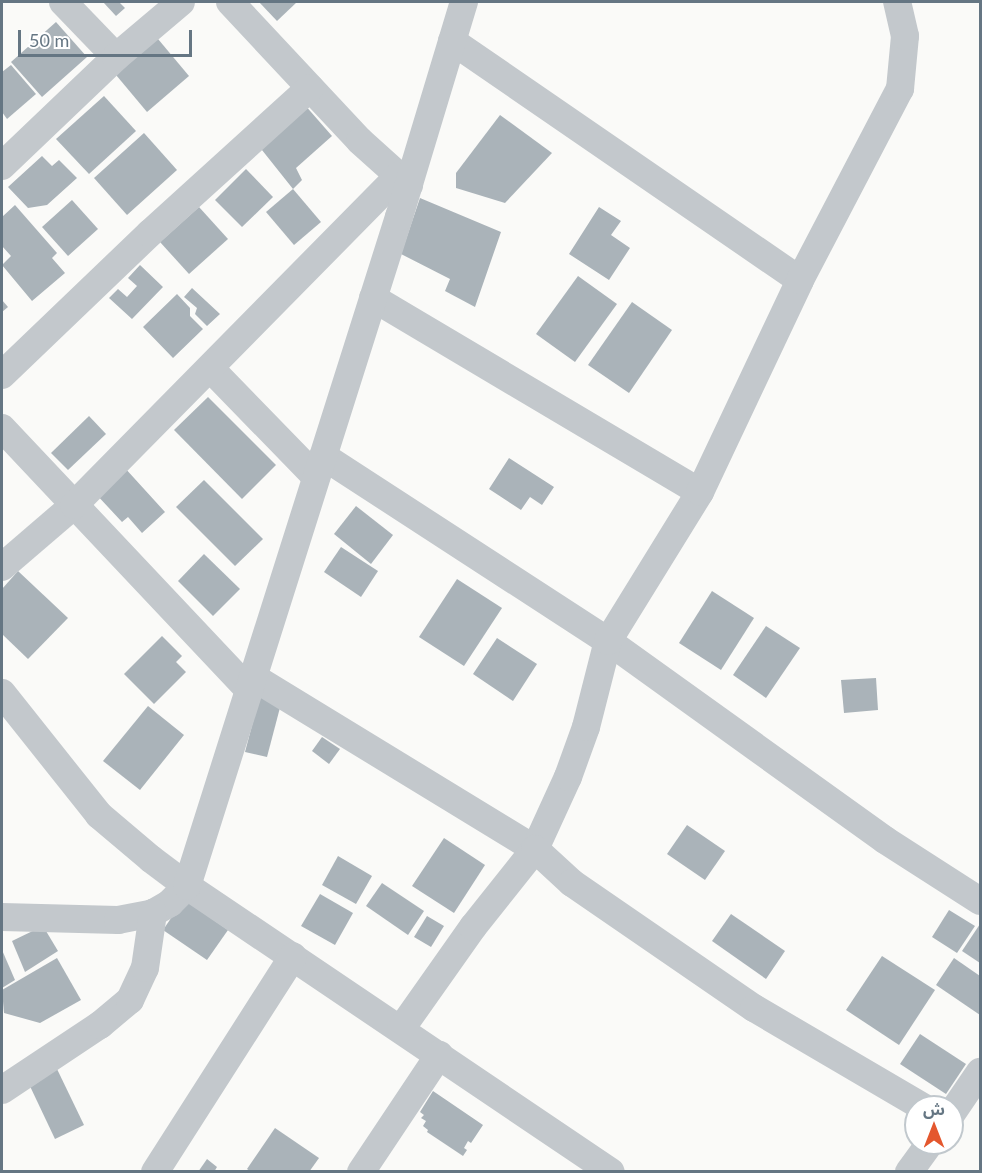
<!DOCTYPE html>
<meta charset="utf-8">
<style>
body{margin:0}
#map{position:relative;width:982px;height:1173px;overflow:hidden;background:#fafaf8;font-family:Lato,"Noto Sans Arabic",sans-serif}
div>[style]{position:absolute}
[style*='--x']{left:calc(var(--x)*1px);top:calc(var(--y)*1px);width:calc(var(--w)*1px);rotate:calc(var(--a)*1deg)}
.building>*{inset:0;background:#aab3b9}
.minor>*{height:28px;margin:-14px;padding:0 14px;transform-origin:14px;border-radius:14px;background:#c3c8cc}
span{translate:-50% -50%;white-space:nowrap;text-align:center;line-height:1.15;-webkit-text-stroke:6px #fff;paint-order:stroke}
.frame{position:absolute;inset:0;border:3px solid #657683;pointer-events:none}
.north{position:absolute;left:904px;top:1095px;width:60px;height:60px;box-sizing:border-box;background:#fff;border:2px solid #c1c8cd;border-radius:50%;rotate:0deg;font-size:16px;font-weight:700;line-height:24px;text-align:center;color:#657683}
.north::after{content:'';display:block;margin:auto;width:21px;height:27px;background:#e4572e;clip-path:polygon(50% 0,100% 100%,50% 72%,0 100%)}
.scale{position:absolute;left:18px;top:30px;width:174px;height:27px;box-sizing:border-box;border:3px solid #657683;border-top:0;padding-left:8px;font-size:18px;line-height:21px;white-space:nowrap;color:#657683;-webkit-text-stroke:4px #fff;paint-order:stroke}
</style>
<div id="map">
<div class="building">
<i style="clip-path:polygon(103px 2px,119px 2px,125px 8px,116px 16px)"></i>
<i style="clip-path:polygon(259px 2px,297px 2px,277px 21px)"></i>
<i style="clip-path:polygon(56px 22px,87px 57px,42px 97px,11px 62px)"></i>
<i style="clip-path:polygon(153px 33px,189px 76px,147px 112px,111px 69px)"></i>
<i style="clip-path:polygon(11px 65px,36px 94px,7px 119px,2px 112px,2px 72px)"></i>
<i style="clip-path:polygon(104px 96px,136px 131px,89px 174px,56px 139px)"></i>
<i style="clip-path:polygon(304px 104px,332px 136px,296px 168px,302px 180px,293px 189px,258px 145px)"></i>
<i style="clip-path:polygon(500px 115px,552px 153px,505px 203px,456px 188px,456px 173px)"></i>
<i style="clip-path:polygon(144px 133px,177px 170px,127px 215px,94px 178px)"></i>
<i style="clip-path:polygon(42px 156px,52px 166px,59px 160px,77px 178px,47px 205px,28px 208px,8px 187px)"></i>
<i style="clip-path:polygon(246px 169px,273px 197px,242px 227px,215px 200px)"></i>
<i style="clip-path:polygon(293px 189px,321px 222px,294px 245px,266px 212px)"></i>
<i style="clip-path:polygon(420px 198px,501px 232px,475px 307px,445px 291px,450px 279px,401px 254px)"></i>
<i style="clip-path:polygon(72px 200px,98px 229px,68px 256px,42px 227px)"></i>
<i style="clip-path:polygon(15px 205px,57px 253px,52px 258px,65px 273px,32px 301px,2px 265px,11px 256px,2px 246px,2px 217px)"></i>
<i style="clip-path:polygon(199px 207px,228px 239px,189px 274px,160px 242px)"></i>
<i style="clip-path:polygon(599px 207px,621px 221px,611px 235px,630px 248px,609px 280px,569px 254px)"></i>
<i style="clip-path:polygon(140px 265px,163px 287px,132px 319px,109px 298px,118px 289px,127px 297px,137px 286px,128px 278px)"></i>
<i style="clip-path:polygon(578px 276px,617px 304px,575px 362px,536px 334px)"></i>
<i style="clip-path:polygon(192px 288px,220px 314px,207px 326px,195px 314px,197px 308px,184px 297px)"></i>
<i style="clip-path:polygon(177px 294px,190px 308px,190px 316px,203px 329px,173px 358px,143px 327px)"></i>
<i style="clip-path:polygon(2px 300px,8px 307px,2px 312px)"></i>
<i style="clip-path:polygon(632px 302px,672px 330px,629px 393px,588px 365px)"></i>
<i style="clip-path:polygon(208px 397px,276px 465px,242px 499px,174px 430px)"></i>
<i style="clip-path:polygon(89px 416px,106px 434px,68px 470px,51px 453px)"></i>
<i style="clip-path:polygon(509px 458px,554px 487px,542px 505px,530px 497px,521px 510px,489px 489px)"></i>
<i style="clip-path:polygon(124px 467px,165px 512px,142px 533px,128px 517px,122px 522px,95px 493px)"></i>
<i style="clip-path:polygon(204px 480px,263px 539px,235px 566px,176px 507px)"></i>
<i style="clip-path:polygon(356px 506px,393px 535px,371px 564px,334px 534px)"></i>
<i style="clip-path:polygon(341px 547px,378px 571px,361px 597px,324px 572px)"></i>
<i style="clip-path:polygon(204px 554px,240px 589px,213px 616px,178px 581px)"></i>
<i style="clip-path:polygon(18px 571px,68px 618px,28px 659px,2px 634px,2px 589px)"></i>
<i style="clip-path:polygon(457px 579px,502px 608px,464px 666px,419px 637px)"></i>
<i style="clip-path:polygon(712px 591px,754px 618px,721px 670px,679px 643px)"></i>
<i style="clip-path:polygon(766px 626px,800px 648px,766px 698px,733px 675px)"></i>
<i style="clip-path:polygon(162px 636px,182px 656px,176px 662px,186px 672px,154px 704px,124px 674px)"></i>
<i style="clip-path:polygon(497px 638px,537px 664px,513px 701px,473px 674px)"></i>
<i style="clip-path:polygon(876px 678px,878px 710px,844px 713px,841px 680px)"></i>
<i style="clip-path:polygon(260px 695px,282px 700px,267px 757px,245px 752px)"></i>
<i style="clip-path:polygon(148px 706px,184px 735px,140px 790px,103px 761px)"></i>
<i style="clip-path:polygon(322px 737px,340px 749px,329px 764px,312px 751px)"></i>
<i style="clip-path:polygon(687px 825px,725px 851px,705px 880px,667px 854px)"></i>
<i style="clip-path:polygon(444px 838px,485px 865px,454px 913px,412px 886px)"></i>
<i style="clip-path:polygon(338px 856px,372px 876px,356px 904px,322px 885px)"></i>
<i style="clip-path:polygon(382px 883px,424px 911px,408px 935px,366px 906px)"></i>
<i style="clip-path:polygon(320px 894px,353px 913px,335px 945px,301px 926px)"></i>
<i style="clip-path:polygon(184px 899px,228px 930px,207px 960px,163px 930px)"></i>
<i style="clip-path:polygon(949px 910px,975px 926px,957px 953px,932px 937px)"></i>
<i style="clip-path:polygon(731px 914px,785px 951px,766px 979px,712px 941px)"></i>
<i style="clip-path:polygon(427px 916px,444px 926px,431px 947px,414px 937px)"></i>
<i style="clip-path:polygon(980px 924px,980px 963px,962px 951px)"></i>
<i style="clip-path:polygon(43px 926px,58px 951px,25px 972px,12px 941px)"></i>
<i style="clip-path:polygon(2px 950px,15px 980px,2px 988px)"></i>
<i style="clip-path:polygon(882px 956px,935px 990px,899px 1045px,846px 1010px)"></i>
<i style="clip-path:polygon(57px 958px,81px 1000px,40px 1023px,4px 1013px,2px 990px)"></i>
<i style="clip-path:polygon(954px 958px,980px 976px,980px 1015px,936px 985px)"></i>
<i style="clip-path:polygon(920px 1034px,966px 1064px,946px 1094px,900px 1064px)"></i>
<i style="clip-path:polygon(57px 1069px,84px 1125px,55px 1139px,28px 1082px)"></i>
<i style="clip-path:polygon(433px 1091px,483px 1125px,471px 1143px,468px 1141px,464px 1148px,467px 1150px,463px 1156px,427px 1132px,428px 1130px,423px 1126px,426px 1121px,421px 1118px,424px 1115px,420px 1112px)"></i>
<i style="clip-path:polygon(275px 1128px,319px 1158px,309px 1172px,251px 1172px,247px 1169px)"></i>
<i style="clip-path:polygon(207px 1159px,217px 1167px,214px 1172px,198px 1172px)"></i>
</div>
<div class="minor">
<i style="--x:63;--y:2;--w:76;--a:46.1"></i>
<i style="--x:230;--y:2;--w:190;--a:46.9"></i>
<i style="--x:360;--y:141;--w:66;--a:41.9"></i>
<i style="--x:452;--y:41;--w:422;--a:34.5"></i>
<i style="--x:2;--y:166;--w:158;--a:-43.7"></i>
<i style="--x:116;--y:57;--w:85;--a:-40.2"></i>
<i style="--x:373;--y:298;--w:380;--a:30.7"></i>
<i style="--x:210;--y:368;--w:152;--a:45.8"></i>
<i style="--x:2;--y:375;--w:205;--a:-43.8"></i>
<i style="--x:150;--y:233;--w:216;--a:-42.2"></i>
<i style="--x:2;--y:428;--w:360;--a:46.7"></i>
<i style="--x:323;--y:456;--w:340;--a:33"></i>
<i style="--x:608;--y:641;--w:341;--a:35.7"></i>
<i style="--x:885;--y:840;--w:113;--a:32.7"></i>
<i style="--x:2;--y:567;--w:95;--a:-40.7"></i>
<i style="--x:74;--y:505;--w:462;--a:-45.4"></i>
<i style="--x:253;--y:677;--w:330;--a:31.4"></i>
<i style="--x:535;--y:849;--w:79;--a:-65.4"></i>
<i style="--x:568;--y:777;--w:53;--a:-70.2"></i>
<i style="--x:586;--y:727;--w:89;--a:-75.7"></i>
<i style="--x:608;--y:641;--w:175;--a:-58.3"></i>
<i style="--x:700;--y:492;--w:234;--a:-64.7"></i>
<i style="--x:800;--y:280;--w:216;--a:-62.4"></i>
<i style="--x:900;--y:89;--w:53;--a:-84.6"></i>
<i style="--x:905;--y:36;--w:35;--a:-103"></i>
<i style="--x:2;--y:693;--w:156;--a:51.5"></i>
<i style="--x:99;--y:815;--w:68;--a:40.2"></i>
<i style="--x:151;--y:859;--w:45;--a:36.9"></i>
<i style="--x:187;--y:886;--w:511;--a:34"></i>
<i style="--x:2;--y:917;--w:116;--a:1.5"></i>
<i style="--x:118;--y:920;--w:36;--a:-11"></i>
<i style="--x:153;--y:913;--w:20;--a:-30"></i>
<i style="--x:170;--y:903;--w:24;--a:-45"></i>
<i style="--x:187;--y:886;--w:702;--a:-72.42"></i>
<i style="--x:399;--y:217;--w:225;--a:-73.2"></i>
<i style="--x:401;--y:1029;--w:125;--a:-54.8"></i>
<i style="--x:473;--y:927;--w:100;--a:-51.5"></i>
<i style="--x:535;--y:849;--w:50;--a:42.6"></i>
<i style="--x:572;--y:883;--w:221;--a:34.5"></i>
<i style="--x:754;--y:1008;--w:196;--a:30.4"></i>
<i style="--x:2;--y:1090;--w:118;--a:-33.6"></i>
<i style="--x:100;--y:1025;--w:39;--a:-40"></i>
<i style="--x:130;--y:1000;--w:35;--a:-65"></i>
<i style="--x:145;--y:968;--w:56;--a:-81.7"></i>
<i style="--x:952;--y:1113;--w:50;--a:-55.7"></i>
<i style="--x:155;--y:1172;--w:256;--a:-57.4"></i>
<i style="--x:361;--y:1172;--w:141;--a:-56.3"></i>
<i style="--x:909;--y:1172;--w:36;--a:-54"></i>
</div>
<div class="frame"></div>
<div class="north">ش</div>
<div class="scale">50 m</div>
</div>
